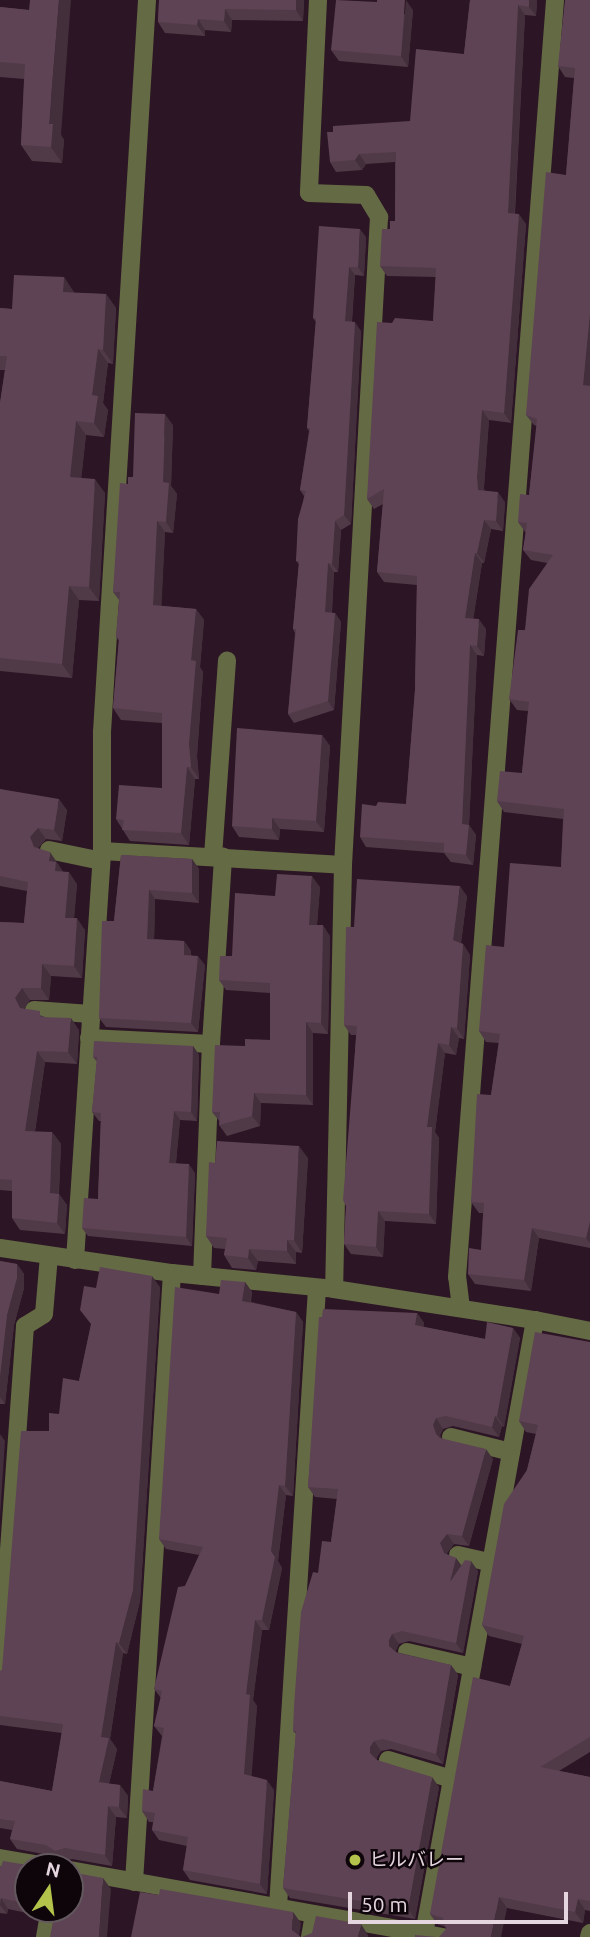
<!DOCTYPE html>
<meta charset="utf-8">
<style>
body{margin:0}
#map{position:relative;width:590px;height:1937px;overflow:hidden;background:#2c1524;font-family:Ubuntu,"Noto Sans JP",sans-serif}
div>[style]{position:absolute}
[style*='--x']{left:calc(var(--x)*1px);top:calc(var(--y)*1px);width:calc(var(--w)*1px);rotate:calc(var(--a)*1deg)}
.minor>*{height:18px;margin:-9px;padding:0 9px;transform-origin:9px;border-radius:9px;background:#646a44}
.wall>*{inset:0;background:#513a48}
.shaded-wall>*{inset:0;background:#422f3b}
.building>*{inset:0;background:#5e4354}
.dots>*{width:19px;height:19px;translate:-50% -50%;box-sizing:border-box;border:4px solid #0e050b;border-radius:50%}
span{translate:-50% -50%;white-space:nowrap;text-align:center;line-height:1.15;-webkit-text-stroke:5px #0e050b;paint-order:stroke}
.poi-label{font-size:19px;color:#e5d5de}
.left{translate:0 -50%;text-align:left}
.north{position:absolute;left:14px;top:1853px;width:70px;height:70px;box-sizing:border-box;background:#0e050b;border:2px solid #64585f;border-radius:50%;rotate:13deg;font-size:19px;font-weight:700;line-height:28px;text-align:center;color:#e5d5de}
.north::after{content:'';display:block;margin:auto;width:24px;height:32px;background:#b3c24b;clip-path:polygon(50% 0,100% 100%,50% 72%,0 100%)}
.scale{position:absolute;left:348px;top:1892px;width:220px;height:32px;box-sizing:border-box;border:4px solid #e5d5de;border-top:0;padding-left:9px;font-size:21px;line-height:24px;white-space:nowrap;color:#e5d5de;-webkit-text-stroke:5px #0e050b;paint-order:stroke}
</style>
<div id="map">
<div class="minor">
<i style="--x:318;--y:0;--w:193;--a:92.7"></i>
<i style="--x:309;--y:193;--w:57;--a:2"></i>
<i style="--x:366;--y:195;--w:26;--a:59"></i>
<i style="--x:379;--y:217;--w:649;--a:93.18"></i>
<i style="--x:343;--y:865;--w:424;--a:91.2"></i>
<i style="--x:49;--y:850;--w:53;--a:11.9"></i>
<i style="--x:102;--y:851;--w:241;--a:3.3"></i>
<i style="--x:213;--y:856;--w:196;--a:-85.9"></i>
<i style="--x:34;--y:1010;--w:57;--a:4"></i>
<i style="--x:89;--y:1038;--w:122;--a:2.8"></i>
<i style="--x:0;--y:1248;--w:174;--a:8.3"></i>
<i style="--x:172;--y:1273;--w:163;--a:5.6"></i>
<i style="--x:334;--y:1289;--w:203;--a:8.8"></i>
<i style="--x:535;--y:1320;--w:56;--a:11.3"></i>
<i style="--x:75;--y:1260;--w:410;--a:-86.2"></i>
<i style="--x:102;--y:851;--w:119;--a:-90"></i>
<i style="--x:102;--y:732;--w:733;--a:-86.48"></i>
<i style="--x:202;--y:1276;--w:232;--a:-87.8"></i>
<i style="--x:211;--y:1044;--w:188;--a:-86.3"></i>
<i style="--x:461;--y:1308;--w:31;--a:-97"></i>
<i style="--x:457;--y:1277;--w:1281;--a:-85.61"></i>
<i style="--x:451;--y:1437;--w:62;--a:14"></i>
<i style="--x:458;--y:1555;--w:35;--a:13"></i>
<i style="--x:407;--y:1652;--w:67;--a:13"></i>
<i style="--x:0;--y:1675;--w:350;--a:-85.9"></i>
<i style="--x:25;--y:1326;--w:22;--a:-32"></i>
<i style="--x:44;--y:1314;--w:58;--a:-85.1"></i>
<i style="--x:388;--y:1760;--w:67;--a:16.5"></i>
<i style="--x:0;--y:1858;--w:53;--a:9.8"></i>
<i style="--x:70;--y:1870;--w:379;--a:10.2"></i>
<i style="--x:134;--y:1882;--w:610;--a:-86.43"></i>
<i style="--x:278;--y:1907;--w:620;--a:-86.39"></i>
<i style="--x:424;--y:1934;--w:624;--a:-79.75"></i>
<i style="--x:45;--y:1937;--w:28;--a:-80"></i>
<i style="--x:310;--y:1937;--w:23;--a:-80"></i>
<i style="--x:589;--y:1937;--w:4;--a:-76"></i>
</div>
<div class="wall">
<i style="clip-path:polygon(159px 0,304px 0,303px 21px,232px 20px,231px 32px,205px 30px,205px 36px,165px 33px,158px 22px)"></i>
<i style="clip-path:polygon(470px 0,537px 0,536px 16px,525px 15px,515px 214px,526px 224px,511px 423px,489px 420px,484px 487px,484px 490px,505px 502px,503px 531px,491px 529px,484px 563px,482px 563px,473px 619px,486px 629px,484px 656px,477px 655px,469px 825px,476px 835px,473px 865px,451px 862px,444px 853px,366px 847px,360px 837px,376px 806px,406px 804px,415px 690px,417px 585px,384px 582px,377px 572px,383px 504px,374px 509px,367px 499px,392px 323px,433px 321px,436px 277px,387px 276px,380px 266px,390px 229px,395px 221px,395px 162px,366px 164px,362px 170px,336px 172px,330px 162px,410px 121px,464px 54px)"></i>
<i style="clip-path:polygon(590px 0,590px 1248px,539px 1238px,531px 1291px,475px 1284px,468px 1274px,481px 1250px,483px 1213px,479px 1213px,471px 1202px,491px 1095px,499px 1043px,486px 1042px,479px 1031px,504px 947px,561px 867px,563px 819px,504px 812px,497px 801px,522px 773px,528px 711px,517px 710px,509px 699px,525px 630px,547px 563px,531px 560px,523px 550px,526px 533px,518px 522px,529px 495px,537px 426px,534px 425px,526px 415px,566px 175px,574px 78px,565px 77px,558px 66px)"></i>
<i style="clip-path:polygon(0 7px,29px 10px,61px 135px,64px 140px,62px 163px,32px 161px,21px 145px,24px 79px,0 77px)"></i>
<i style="clip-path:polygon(413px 10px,408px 67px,339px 61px,331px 50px)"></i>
<i style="clip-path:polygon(366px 237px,364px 276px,355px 275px,352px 322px,361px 331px,351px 524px,341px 530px,338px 572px,334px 572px,332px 613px,335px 613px,341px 622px,334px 710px,294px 723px,288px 714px,295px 633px,293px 629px,299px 564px,296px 561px,304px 496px,300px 490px,309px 431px,307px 428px,316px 322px,313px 318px)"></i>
<i style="clip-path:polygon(64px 277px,74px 293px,106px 294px,116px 308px,113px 364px,108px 363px,103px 403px,108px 410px,104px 437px,86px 435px,81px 478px,105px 493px,99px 601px,79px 600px,72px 678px,0 671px,0 403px,5px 370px,0 370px,0 308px,12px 309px)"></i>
<i style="clip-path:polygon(173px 425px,171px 486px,177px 494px,173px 533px,165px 532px,161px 606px,196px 609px,204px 620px,200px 667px,203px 672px,197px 756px,199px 779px,195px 779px,189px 845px,130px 841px,116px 819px,162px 788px,162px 723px,121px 720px,113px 708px,119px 641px,116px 637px,119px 600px,113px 592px,128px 484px)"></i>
<i style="clip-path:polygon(322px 735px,330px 746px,324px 832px,280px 829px,279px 840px,239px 837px,232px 826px)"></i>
<i style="clip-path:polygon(0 789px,67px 810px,62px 841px,46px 839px,38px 848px,58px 864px,63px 872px,77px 884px,74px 918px,85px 930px,82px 978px,51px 976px,49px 1000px,30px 1000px,24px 1009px,79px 1030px,77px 1064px,45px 1062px,35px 1132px,52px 1132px,61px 1144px,59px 1194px,67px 1205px,65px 1234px,20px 1230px,12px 1218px,12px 1191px,0 1190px,0 922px,24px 923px,27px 891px,0 886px)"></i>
<i style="clip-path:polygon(121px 855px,192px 859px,199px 869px,199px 903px,155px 899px,154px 939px,184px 941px,191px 951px,191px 955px,205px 965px,198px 1032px,106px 1027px,99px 1018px,114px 921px)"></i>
<i style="clip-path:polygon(320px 887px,317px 925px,330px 936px,328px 1034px,313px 1033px,313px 1105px,261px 1103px,260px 1126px,227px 1136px,219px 1125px,220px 1122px,212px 1112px,245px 1046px,270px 1040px,270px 993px,226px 990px,219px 980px,232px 956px,275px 896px)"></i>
<i style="clip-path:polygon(467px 896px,461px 943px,463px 944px,470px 955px,464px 1039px,459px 1038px,456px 1055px,445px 1053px,435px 1132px,439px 1138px,436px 1224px,385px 1221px,383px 1257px,351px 1254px,344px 1244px,356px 1035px,351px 1035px,344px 1025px,354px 927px)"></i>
<i style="clip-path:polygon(193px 1046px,199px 1055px,197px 1121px,180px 1120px,176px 1163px,195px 1173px,192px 1246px,88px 1236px,82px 1228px,98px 1199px,101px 1121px,99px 1121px,92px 1112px,97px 1062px,93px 1057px)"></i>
<i style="clip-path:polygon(308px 1158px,302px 1253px,296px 1252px,296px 1264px,258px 1261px,256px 1270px,232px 1268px,224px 1255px,225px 1249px,214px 1248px,206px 1236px,215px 1163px)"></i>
<i style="clip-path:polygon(0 1261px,17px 1264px,24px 1274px,24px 1288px,14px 1325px,5px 1404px,0 1404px)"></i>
<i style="clip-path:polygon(245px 1282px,252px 1292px,251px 1302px,296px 1312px,303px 1322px,293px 1496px,286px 1495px,278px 1561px,282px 1568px,269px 1630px,262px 1630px,253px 1700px,257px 1706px,251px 1776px,274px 1790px,267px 1894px,190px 1880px,183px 1870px,187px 1846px,159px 1840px,152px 1830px,153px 1822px,149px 1822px,142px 1811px,153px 1791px,162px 1736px,154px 1726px,161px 1698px,154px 1689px,185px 1586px,199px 1555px,166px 1549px,159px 1539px,219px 1294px)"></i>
<i style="clip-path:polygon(160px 1287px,140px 1601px,127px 1654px,123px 1653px,110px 1739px,117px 1749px,109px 1784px,120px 1785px,128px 1796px,127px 1818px,116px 1817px,112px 1866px,72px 1859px,62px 1862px,54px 1856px,17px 1849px,10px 1839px,12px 1830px,0 1828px,0 1781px,52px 1791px,62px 1733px,0 1725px,0 1671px,2px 1670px,49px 1431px,79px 1381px,91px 1325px,96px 1288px)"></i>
<i style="clip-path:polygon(417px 1313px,424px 1323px,423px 1327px,485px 1339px,513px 1328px,520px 1338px,504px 1427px,502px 1426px,499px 1437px,453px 1426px,443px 1429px,440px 1435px,441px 1438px,493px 1459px,469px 1546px,454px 1544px,447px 1553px,447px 1555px,456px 1558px,461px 1565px,478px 1571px,463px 1653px,409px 1641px,399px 1644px,396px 1650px,396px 1652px,451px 1665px,458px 1675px,443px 1764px,391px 1749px,381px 1751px,377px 1757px,377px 1760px,439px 1787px,415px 1919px,290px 1898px,283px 1888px,296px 1734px,293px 1731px,318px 1573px,331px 1542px,337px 1499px,315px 1497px,308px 1487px,322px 1317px)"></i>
<i style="clip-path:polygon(590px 1342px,590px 1752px,559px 1771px,590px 1777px,590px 1911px,585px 1910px,583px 1923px,507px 1908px,446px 1929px,446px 1927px,437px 1924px,430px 1914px,510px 1686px,522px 1644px,489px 1636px,482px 1625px,527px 1470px,536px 1434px,526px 1432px,519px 1421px)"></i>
<i style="clip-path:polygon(0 1866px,28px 1867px,28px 1909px,39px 1909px,37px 1915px,8px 1909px,7px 1914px,0 1913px)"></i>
</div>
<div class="shaded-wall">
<i style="clip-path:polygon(59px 0,71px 0,61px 135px,64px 140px,62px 163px,51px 147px,49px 124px)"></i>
<i style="clip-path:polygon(296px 0,304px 0,303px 21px,296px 10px)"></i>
<i style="clip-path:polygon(406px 0,413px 10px,408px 67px,401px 56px)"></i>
<i style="clip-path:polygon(529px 0,537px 0,536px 16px,529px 7px)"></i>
<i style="clip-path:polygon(518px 5px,525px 15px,514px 223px,508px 213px)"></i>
<i style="clip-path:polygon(225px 9px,232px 20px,231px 32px,224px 21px)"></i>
<i style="clip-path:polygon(198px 19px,205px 30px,205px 36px,197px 25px)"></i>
<i style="clip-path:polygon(359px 154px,366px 164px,362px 170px,355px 160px)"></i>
<i style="clip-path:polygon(519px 214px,526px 224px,511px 423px,504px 413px)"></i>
<i style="clip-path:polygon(360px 229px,366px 237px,364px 276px,358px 267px)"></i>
<i style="clip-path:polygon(349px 267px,355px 275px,351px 330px,345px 321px)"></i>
<i style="clip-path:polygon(64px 277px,74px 292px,73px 307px,63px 292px)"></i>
<i style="clip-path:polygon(106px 294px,116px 308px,113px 364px,103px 350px)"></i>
<i style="clip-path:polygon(590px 313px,590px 395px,583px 385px)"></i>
<i style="clip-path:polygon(355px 322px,361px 331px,351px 524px,344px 515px)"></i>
<i style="clip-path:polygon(98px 349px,108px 363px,103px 403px,108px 410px,104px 437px,94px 423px,92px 395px)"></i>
<i style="clip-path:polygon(482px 410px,489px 420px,484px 487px,485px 500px,478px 490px,477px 477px)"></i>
<i style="clip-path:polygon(165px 414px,173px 425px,171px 486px,177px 494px,173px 533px,166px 522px,163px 482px)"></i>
<i style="clip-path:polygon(76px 421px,86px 435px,80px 491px,70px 477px)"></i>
<i style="clip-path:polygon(95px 479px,105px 493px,99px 601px,89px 587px)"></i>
<i style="clip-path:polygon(498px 492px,505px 502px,503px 531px,496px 521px)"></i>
<i style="clip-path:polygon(484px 520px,491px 529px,484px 563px,477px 553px)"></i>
<i style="clip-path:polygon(157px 521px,165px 532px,161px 617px,153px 605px)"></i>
<i style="clip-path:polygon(335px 521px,341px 530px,338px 572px,332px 564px)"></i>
<i style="clip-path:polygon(475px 553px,482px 563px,472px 628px,465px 618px)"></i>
<i style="clip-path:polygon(328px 563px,334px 572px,331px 621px,325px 612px)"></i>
<i style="clip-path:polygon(69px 586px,79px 600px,72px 678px,62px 664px)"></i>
<i style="clip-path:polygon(196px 609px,204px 620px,200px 667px,203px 672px,197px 756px,199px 779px,191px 767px,189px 744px,191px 660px)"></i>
<i style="clip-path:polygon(335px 613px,341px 622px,334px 710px,328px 701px)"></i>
<i style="clip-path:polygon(479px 619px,486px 629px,484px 656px,477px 646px)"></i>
<i style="clip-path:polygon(470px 645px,477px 655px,469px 827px,469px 825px,476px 835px,473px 865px,466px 855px,462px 824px)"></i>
<i style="clip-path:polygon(322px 735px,330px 746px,324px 832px,316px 821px)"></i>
<i style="clip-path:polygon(187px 767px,195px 779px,189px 845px,181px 833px)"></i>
<i style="clip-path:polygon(59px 799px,67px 810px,62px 841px,54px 830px)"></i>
<i style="clip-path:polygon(272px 818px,280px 829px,279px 840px,272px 829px)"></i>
<i style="clip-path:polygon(38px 828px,46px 839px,38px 848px,34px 847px,30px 837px)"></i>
<i style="clip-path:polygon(50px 852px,64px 873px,63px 882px,49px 861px)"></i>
<i style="clip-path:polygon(192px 859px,199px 869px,199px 903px,192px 893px)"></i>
<i style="clip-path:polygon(69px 872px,77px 884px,73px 929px,65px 918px)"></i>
<i style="clip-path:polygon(312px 876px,320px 887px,316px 935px,309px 925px)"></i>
<i style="clip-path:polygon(460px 886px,467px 896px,460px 951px,453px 940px)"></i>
<i style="clip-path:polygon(149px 890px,155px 899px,154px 948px,147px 939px)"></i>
<i style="clip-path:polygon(77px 918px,85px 930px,82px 978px,74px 966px)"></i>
<i style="clip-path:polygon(323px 925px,330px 936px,328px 1034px,321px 1023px)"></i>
<i style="clip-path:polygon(184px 941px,191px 951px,190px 964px,184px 955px)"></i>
<i style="clip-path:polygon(463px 944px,470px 955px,464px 1039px,457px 1028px)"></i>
<i style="clip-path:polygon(198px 956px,205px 965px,198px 1032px,191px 1023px)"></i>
<i style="clip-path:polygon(42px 964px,51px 976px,49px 1000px,41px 988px)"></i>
<i style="clip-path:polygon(22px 988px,30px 1000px,23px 1010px,20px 1008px,15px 998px)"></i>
<i style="clip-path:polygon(71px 1018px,79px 1030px,77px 1064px,68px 1052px)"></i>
<i style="clip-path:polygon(306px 1022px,313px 1033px,313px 1105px,306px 1095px)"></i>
<i style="clip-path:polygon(451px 1027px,459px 1038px,456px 1055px,449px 1045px)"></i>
<i style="clip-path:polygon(438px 1043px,445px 1053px,435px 1132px,439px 1138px,436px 1224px,429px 1214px,427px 1127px)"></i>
<i style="clip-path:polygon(193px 1046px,199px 1055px,197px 1121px,191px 1112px)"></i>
<i style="clip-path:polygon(37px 1051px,45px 1062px,33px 1143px,25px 1131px)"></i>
<i style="clip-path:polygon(254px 1093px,261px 1103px,260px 1126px,252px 1116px)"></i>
<i style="clip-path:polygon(174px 1111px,180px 1120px,175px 1171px,169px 1163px)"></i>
<i style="clip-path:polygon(52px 1132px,61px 1144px,58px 1205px,50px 1193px)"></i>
<i style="clip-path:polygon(299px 1146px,308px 1158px,302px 1253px,294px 1240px)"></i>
<i style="clip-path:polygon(189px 1164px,195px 1173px,192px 1246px,186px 1237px)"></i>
<i style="clip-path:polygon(59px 1194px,67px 1205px,65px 1234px,57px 1223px)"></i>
<i style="clip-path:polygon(378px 1211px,385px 1221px,383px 1257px,376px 1247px)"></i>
<i style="clip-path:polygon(590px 1221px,590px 1243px,586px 1238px)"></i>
<i style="clip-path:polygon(532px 1228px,539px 1238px,531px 1291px,524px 1280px)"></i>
<i style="clip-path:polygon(287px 1240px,296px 1252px,296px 1264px,287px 1251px)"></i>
<i style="clip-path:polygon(249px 1249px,258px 1261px,256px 1270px,248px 1258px)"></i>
<i style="clip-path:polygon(17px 1264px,24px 1274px,24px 1288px,14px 1325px,5px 1404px,0 1397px,0 1376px,7px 1315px)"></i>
<i style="clip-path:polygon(152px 1276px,160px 1287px,140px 1601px,127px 1654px,119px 1643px)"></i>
<i style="clip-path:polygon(245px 1282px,252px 1292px,249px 1311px,242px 1301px)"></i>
<i style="clip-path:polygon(296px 1312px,303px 1322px,293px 1496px,285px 1486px)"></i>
<i style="clip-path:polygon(417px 1313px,424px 1323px,422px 1336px,415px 1325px)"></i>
<i style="clip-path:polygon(513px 1328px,520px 1338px,504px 1427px,497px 1416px)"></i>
<i style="clip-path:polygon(495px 1416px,502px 1426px,499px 1437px,492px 1427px)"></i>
<i style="clip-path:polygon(436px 1418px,443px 1429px,440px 1435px,443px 1445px,436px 1434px,433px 1425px)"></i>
<i style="clip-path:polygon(0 1434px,5px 1441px,0 1516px)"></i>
<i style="clip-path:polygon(486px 1449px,493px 1459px,469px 1546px,462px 1536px)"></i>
<i style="clip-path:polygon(279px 1485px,286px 1495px,278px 1561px,282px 1568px,269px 1630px,262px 1620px)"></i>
<i style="clip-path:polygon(447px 1534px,454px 1544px,447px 1553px,451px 1564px,444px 1553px,440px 1543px)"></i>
<i style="clip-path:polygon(456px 1558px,463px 1568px,450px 1582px)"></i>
<i style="clip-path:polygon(471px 1561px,478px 1571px,463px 1653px,456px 1643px)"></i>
<i style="clip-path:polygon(255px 1620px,262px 1630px,253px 1700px,257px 1706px,251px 1784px,244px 1774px,246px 1694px)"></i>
<i style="clip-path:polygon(392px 1634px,399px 1644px,396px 1650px,396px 1656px,389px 1646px,389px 1640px)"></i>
<i style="clip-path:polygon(116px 1642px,123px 1653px,110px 1739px,117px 1749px,107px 1793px,99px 1782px,101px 1737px)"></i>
<i style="clip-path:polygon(451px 1665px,458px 1675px,443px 1764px,436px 1754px)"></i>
<i style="clip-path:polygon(374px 1741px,381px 1751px,377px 1757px,377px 1763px,370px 1753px,370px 1747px)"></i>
<i style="clip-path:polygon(432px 1777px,439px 1787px,415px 1919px,408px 1909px)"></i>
<i style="clip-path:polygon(267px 1780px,274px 1790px,267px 1894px,260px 1884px)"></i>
<i style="clip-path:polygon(120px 1785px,128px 1796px,127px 1818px,119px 1807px)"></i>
<i style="clip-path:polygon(108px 1806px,116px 1817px,112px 1866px,105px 1855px)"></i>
<i style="clip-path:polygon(103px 1878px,111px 1889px,107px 1937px,99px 1937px)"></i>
<i style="clip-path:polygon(499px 1897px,507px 1908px,501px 1937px,491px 1937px)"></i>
<i style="clip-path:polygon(1px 1898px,8px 1909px,7px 1914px,0 1905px)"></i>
<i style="clip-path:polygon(578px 1899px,585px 1910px,583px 1923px,575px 1912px)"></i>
<i style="clip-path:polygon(33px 1909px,39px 1909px,37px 1915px)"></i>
<i style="clip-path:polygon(293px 1912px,301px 1923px,299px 1937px,292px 1930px)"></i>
<i style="clip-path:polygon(361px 1924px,368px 1935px,368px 1937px,358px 1937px)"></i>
</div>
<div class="building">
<i style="clip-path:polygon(30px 0,59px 0,49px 124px,53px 124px,51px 147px,21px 145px,25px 64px,0 62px,0 7px,29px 10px)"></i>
<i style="clip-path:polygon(159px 0,296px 0,296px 10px,225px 9px,224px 21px,198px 19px,197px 25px,158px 22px)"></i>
<i style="clip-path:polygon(336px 0,377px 2px,377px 0,405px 0,401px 56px,331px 50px)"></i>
<i style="clip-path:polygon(470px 0,529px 0,529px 7px,518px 5px,508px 213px,519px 214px,504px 413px,482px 410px,477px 477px,478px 490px,498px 492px,496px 521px,484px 520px,477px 553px,475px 553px,465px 618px,479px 619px,477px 646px,470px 645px,462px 824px,469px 825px,466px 855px,444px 852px,444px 843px,360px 837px,362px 804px,376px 806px,378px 802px,406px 804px,415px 690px,417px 576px,377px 572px,384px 489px,367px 499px,377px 322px,392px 323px,395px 318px,433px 321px,436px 268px,380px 266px,382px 229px,390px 229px,390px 221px,395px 221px,396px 152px,359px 154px,355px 160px,330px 162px,327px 132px,333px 132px,333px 126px,410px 121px,416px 49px,464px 54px)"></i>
<i style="clip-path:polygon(565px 0,590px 0,590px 313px,583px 385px,590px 386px,590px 1221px,586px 1238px,532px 1228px,524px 1280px,468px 1274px,469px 1248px,481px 1250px,484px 1203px,471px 1202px,477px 1094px,491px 1095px,500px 1034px,479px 1031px,486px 945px,504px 947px,510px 863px,561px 867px,564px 809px,497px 801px,500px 771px,522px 773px,529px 702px,509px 699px,518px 630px,525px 630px,529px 589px,553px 555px,523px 550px,527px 523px,518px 522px,520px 494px,529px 495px,537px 419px,526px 415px,546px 172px,566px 175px,575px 68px,558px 66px)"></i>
<i style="clip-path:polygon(319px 226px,360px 229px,358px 267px,349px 267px,345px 321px,355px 322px,344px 515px,335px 521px,332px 564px,328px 563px,325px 612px,335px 613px,328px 701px,288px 714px,296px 629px,293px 629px,299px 561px,296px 561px,298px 519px,306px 491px,300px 490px,310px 428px,307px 428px,316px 318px,313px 318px)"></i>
<i style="clip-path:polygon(14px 275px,64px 277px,63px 292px,106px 294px,103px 350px,98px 349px,92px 395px,98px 396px,94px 423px,76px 421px,70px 477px,95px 479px,89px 587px,69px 586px,62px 664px,0 658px,0 403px,7px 356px,0 356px,0 308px,12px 309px)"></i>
<i style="clip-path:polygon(135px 413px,165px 414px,163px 482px,169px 483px,166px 522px,157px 521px,153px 605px,196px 609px,191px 660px,196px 661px,189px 744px,191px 767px,187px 767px,181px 833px,122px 830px,124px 820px,116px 819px,119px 785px,162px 788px,162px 713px,113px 708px,119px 638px,116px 637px,120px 592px,113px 592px,120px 483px,128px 484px,128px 477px,133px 477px)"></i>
<i style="clip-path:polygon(237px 728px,322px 735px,316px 821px,272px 818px,272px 829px,232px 826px)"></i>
<i style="clip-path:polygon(0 789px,59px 799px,54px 830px,38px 828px,30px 837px,34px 847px,50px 852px,49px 861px,56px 862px,55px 871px,69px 872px,65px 918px,77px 918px,74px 966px,42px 964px,41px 988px,22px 988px,15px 998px,20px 1008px,40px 1011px,40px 1017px,71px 1018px,68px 1052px,37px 1051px,25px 1131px,52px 1132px,50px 1193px,59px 1194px,57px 1223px,12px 1218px,12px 1180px,0 1179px,0 922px,24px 923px,28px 882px,0 876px)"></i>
<i style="clip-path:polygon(121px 855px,192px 859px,192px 893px,149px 890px,147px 939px,184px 941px,184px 955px,198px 956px,191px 1023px,99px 1018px,102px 921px,114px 921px)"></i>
<i style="clip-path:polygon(277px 874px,312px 876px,309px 925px,323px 925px,321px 1023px,306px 1022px,306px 1095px,254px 1093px,252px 1116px,219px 1125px,220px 1112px,212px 1112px,215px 1045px,245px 1046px,245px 1039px,270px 1040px,270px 983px,219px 980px,220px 956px,232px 956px,235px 893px,275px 896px)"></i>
<i style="clip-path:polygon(357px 879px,460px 886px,453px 940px,463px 944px,457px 1028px,451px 1027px,449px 1045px,438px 1043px,427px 1127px,432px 1127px,429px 1214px,378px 1211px,376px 1247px,344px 1244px,346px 1206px,343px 1200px,357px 1026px,344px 1025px,346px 927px,354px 927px)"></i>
<i style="clip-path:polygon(94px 1041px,193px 1046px,191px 1112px,174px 1111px,169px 1163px,189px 1164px,186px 1237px,82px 1228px,84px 1198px,98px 1199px,101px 1113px,92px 1112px,97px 1057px,93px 1057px)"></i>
<i style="clip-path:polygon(217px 1141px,299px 1146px,294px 1240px,287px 1240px,287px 1251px,249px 1249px,248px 1258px,224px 1255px,227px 1238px,206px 1236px,209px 1162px,215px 1163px)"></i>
<i style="clip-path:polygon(0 1261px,17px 1264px,17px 1278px,7px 1315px,0 1376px)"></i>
<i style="clip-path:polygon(100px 1267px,152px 1276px,133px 1590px,119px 1643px,116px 1642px,101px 1737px,109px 1738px,99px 1782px,120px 1785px,119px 1807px,108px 1806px,105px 1855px,65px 1848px,55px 1851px,46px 1845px,10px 1839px,15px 1821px,0 1819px,0 1781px,52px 1791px,63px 1724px,0 1716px,0 1671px,2px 1670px,21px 1431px,49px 1431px,49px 1413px,59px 1414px,63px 1378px,79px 1381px,91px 1324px,80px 1310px,84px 1286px,96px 1288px)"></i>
<i style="clip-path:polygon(221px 1280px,245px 1282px,242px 1301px,296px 1312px,285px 1486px,279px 1485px,271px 1551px,275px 1557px,262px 1620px,255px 1620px,246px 1694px,250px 1695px,244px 1774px,267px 1780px,260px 1884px,183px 1870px,188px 1837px,152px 1830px,155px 1813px,142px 1811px,143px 1789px,153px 1791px,164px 1728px,154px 1726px,162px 1691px,154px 1689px,178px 1587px,185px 1586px,203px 1547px,159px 1539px,175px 1287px,219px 1294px)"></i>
<i style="clip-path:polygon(323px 1309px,417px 1313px,415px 1325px,485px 1339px,487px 1322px,513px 1328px,497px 1416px,495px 1416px,492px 1427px,446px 1416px,436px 1418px,433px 1425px,436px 1434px,440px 1438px,486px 1449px,462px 1536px,447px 1534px,440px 1543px,444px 1553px,456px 1558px,450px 1582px,465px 1560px,471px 1561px,456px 1643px,402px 1631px,392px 1634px,389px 1640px,389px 1646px,397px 1653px,451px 1665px,436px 1754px,383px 1739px,374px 1741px,370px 1747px,370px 1753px,377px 1760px,432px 1777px,408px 1909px,283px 1888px,296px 1731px,293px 1731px,294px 1706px,301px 1612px,313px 1572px,318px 1573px,322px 1541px,331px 1542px,338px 1489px,308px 1487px,319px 1317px,322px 1317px)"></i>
<i style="clip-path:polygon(535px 1332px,590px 1342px,590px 1737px,540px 1767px,590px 1777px,590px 1901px,578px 1899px,575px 1912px,499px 1897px,491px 1937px,439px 1937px,446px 1929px,443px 1918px,430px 1914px,473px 1677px,510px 1686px,524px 1636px,482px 1625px,504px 1504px,527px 1470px,538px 1425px,519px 1421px)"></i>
<i style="clip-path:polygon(3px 1861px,40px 1867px,28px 1867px,28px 1904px,1px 1898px,0 1901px,0 1866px,1px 1867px)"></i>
<i style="clip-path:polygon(52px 1864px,56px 1867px,44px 1867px)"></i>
<i style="clip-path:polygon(70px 1872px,103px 1878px,99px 1937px,50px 1937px,55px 1911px,52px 1909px,70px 1909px)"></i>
<i style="clip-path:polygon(160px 1889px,293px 1912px,292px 1930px,301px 1937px,131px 1937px,140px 1892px,159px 1895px)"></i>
<i style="clip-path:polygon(316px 1916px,361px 1924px,358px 1937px,302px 1937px,312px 1933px)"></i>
<i style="clip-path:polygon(415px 1935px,437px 1937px,415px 1937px)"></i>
</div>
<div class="dots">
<i style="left:355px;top:1860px;background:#b3c24b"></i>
</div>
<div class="poi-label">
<span class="left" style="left:369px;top:1860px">ヒルバレー</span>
</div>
<div class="north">N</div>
<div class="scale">50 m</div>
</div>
